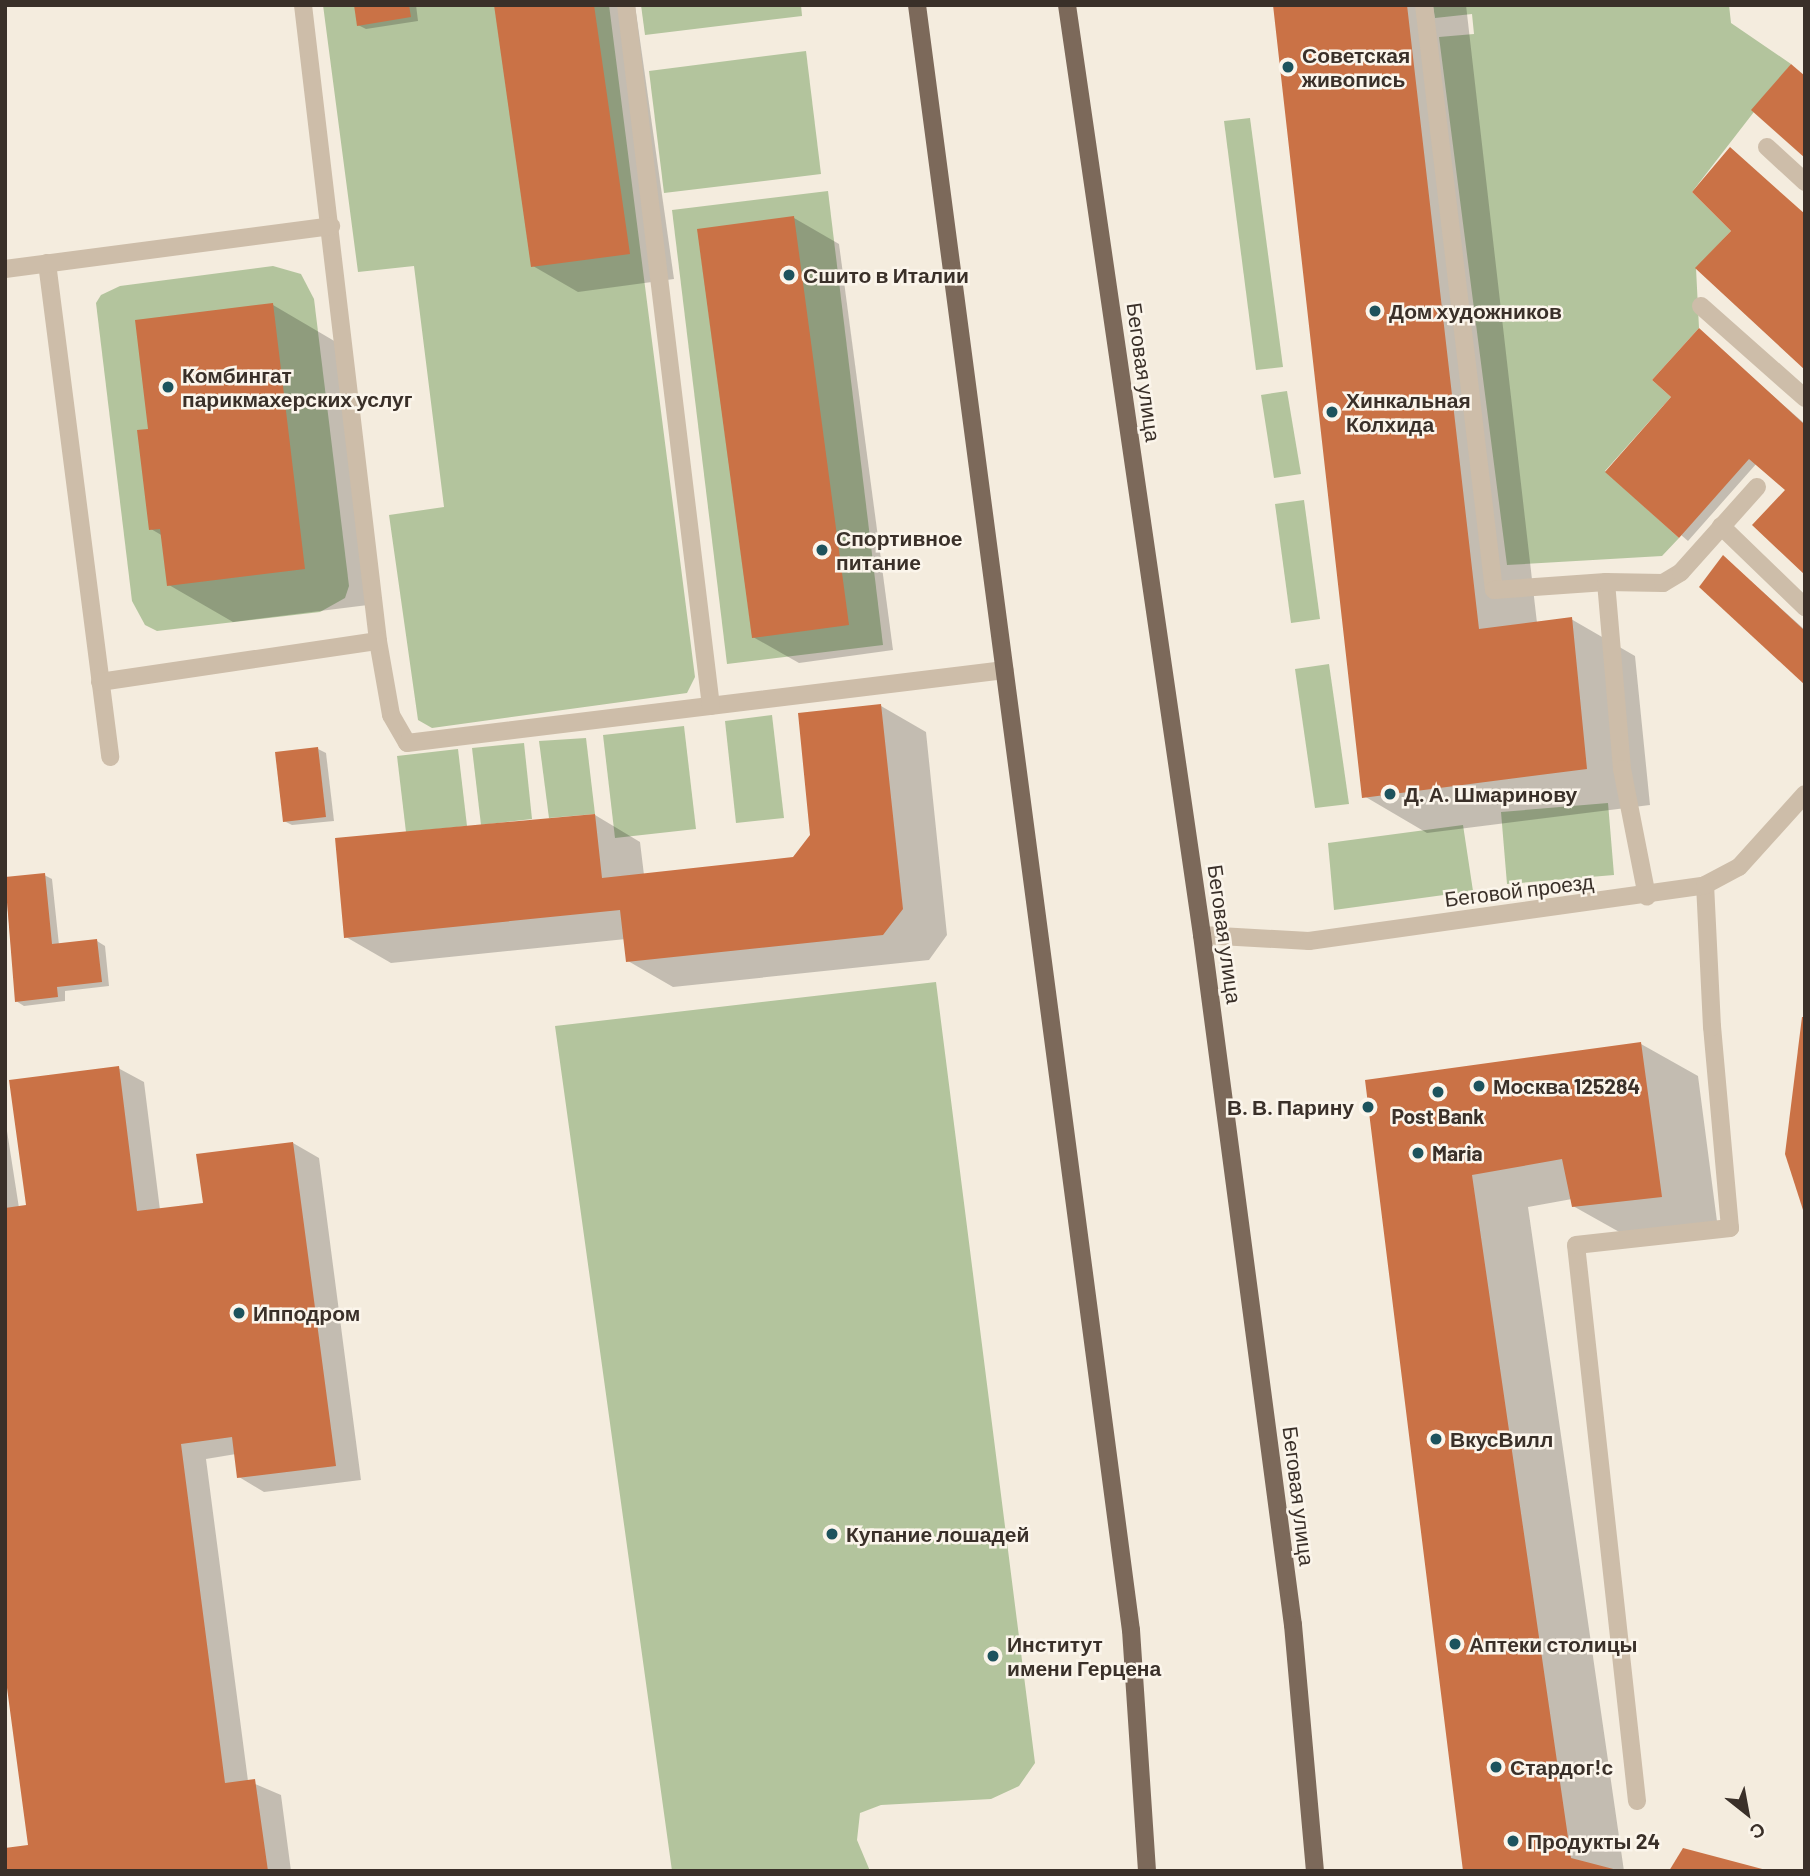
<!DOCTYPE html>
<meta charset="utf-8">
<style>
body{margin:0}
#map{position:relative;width:1810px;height:1876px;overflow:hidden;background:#f4ecde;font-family:Barlow,sans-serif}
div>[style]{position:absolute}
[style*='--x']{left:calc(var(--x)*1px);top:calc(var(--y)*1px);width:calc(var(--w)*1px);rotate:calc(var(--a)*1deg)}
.green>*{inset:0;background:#b3c49d}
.shadow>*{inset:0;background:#0003}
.building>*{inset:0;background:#ca7246}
.lane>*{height:18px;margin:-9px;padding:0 9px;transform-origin:9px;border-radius:9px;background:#cdbda9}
.street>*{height:18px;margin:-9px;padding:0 9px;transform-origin:9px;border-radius:9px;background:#cdbda9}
.primary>*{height:18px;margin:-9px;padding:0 9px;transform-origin:9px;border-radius:9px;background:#7c695a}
.dots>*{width:19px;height:19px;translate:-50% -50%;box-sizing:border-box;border:4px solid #fbf5eb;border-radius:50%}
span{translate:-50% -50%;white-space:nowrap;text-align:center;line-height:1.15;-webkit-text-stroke:5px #fbf5eb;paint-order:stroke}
.poi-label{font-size:21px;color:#3a3029;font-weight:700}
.left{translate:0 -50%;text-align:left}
.right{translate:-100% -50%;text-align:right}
.street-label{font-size:21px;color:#3a3029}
.frame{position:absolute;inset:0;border:7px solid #3a3029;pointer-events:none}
.north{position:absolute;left:1712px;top:1778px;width:70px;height:70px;-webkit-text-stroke:5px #fbf5eb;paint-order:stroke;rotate:149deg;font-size:19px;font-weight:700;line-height:28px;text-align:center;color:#3a3029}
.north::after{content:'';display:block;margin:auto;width:24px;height:32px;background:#3a3029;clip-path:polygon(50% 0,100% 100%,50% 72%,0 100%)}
</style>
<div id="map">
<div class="green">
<i style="clip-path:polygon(323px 5px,609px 5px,695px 677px,687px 693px,432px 728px,418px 720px,389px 515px,444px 507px,414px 266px,358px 272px)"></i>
<i style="clip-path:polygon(641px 5px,801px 5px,802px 16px,645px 35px)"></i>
<i style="clip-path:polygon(1433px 5px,1729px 5px,1731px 23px,1791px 64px,1692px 192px,1731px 231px,1696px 268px,1699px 328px,1652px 380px,1671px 397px,1605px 471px,1679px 538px,1662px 556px,1507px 565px,1439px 37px,1474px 34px,1472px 14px,1435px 18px)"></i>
<i style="clip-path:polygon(806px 51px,821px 174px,664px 193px,649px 71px)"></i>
<i style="clip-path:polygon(1250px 118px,1283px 367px,1256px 370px,1224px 121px)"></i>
<i style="clip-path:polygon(828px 191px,883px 645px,727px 664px,672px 210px)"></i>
<i style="clip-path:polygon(273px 266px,301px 274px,314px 299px,349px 586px,345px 598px,320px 612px,157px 631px,145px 625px,132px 601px,96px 303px,101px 295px,120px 286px)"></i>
<i style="clip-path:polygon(1287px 391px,1301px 474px,1274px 478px,1261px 395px)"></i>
<i style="clip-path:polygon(1304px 500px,1320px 619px,1291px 623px,1275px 504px)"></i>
<i style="clip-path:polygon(1329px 664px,1349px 804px,1315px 808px,1295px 669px)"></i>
<i style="clip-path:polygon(772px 715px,784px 818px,736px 823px,725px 721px)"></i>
<i style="clip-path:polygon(684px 726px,696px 829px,615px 838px,603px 735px)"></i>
<i style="clip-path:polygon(586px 738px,595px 814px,549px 818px,539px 741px)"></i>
<i style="clip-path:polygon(524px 743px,532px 819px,481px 825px,472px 748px)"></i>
<i style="clip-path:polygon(458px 749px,467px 826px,406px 832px,397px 756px)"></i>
<i style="clip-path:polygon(1608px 803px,1614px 875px,1507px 884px,1501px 812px)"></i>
<i style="clip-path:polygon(1463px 825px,1473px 891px,1334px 910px,1328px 843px)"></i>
<i style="clip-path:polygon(936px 982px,1035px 1763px,1019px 1786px,991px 1799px,881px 1805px,860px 1813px,857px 1840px,870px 1871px,672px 1871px,555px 1026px)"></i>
</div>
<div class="shadow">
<i style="clip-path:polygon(355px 5px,416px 5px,418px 21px,366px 29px,358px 25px)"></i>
<i style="clip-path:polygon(496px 5px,635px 5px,674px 279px,578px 292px,533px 266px)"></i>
<i style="clip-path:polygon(1275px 5px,1466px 5px,1537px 623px,1571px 619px,1635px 656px,1650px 805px,1427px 833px,1364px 796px)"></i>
<i style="clip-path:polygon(794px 218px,839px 244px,893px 650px,799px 663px,753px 637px)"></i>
<i style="clip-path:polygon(273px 305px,336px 342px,368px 605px,233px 622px,169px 585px,163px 536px,151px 529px,150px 430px)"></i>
<i style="clip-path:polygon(1699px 331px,1805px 424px,1805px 572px,1787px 490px,1757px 463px,1688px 541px,1607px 471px,1674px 397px)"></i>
<i style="clip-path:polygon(1724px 557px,1805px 630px,1805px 683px)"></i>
<i style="clip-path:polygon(881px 706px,926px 732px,947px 935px,929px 960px,673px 987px,628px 961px,626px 939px,391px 963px,346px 937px,595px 815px,640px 842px,644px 875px,794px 858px,812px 836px)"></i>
<i style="clip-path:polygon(318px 749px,326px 753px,334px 821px,292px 825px,284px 821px)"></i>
<i style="clip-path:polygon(44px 875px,52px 879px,59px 945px,97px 941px,105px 946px,109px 986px,65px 991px,65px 1001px,24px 1006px,16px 1001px,5px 879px)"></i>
<i style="clip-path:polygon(1805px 1019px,1805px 1209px,1787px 1154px)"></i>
<i style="clip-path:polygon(1641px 1044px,1698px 1076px,1718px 1229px,1630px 1238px,1573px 1206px,1572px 1199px,1528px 1207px,1624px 1871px,1465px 1871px,1367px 1081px)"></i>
<i style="clip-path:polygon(118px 1068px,144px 1082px,160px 1210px,205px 1205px,293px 1143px,319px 1158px,361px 1480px,264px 1492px,239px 1477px,236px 1454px,206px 1459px,248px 1781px,281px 1795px,291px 1871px,10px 1871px,30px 1846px,5px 1660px,5px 1118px,19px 1208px,28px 1207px)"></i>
</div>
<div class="building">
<i style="clip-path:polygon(354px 5px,409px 5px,411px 17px,357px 26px)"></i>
<i style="clip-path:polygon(494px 5px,594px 5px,630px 254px,531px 267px)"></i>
<i style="clip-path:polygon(1273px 5px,1407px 5px,1479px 629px,1572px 617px,1587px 769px,1362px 798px)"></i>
<i style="clip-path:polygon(1791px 64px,1805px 76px,1805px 158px,1751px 110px)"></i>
<i style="clip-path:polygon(1730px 147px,1805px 214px,1805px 370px,1695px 268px,1731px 231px,1692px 192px)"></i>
<i style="clip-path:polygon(794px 216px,849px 625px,752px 638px,697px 229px)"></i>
<i style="clip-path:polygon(273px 303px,305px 569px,167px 586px,160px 529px,149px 530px,137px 430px,148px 429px,135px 320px)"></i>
<i style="clip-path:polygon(1699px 328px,1805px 425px,1805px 575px,1752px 525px,1785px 490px,1749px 459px,1679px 538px,1605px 472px,1671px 397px,1652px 380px)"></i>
<i style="clip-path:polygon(1723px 555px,1805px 631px,1805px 685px,1699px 587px)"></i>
<i style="clip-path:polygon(881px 704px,903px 909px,883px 935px,626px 962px,620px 910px,344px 938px,335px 838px,595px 814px,602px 878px,793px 857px,810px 835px,798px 713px)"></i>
<i style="clip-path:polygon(318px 747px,326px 817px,283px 822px,275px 752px)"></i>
<i style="clip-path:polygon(45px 873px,52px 944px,97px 939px,102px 982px,57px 987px,58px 997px,15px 1002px,5px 877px)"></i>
<i style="clip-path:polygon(1802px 1017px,1805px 1017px,1804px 1213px,1785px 1154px)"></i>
<i style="clip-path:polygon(1641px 1042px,1662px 1197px,1572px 1207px,1562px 1159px,1472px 1175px,1571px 1858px,1621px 1871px,1463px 1871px,1365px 1080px)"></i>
<i style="clip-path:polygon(119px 1066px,137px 1211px,203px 1203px,196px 1154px,293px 1142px,336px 1466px,237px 1478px,232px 1437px,181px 1444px,225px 1783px,255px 1779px,268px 1871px,7px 1871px,5px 1848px,28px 1845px,5px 1673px,5px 1208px,26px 1205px,9px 1080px)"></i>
<i style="clip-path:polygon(1683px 1848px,1766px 1870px,1766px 1871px,1669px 1871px)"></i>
</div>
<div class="lane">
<i style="--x:303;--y:5;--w:640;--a:83.27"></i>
<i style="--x:378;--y:641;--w:75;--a:80"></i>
<i style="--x:391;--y:715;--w:32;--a:60"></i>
<i style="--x:407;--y:743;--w:602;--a:-6.96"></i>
<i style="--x:626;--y:5;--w:706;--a:83.09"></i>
<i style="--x:1424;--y:5;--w:589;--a:83.18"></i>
<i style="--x:1494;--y:590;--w:112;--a:-4.1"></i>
<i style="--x:1606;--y:582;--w:188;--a:85.1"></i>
<i style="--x:1622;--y:769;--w:130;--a:78.9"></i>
<i style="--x:1767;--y:147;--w:52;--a:42.6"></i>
<i style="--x:47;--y:263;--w:498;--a:82.7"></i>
<i style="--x:5;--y:269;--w:329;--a:-7.5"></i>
<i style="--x:1701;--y:306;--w:139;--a:41.5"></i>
<i style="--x:1721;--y:526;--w:117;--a:44"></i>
<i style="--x:1606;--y:582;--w:57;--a:1"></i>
<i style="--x:1663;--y:583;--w:21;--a:-31"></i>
<i style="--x:1681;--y:572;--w:114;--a:-48.2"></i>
<i style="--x:100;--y:682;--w:281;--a:-8.4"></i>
<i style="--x:1637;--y:1801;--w:559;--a:-96.26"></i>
<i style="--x:1576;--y:1245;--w:155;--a:-6.3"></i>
<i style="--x:1730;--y:1228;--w:202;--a:-95.1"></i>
<i style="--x:1712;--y:1027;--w:142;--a:-92.8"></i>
</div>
<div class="street">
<i style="--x:1202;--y:935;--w:107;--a:3.2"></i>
<i style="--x:1309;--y:941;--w:400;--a:-8"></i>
<i style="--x:1705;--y:885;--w:38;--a:-28"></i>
<i style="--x:1739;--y:867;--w:98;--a:-47.9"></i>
</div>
<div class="primary">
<i style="--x:917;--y:5;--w:1639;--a:82.5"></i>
<i style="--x:1131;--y:1630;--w:242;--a:86.2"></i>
<i style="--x:1067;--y:5;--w:940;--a:81.74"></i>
<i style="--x:1202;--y:935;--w:696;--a:82.49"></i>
<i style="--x:1293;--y:1625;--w:247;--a:84.9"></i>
</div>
<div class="dots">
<i style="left:1288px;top:67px;background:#1d535d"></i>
<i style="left:789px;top:275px;background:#1d535d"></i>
<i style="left:1375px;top:311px;background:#1d535d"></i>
<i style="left:168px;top:387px;background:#1d535d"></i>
<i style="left:1332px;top:412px;background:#1d535d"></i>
<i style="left:822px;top:550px;background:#1d535d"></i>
<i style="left:1390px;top:794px;background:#1d535d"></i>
<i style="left:1479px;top:1086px;background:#1d535d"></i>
<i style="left:1438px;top:1092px;background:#1d535d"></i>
<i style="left:1368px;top:1107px;background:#1d535d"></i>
<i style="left:1418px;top:1153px;background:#1d535d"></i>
<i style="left:239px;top:1313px;background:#1d535d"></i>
<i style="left:1436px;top:1439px;background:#1d535d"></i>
<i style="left:832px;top:1534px;background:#1d535d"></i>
<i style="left:1455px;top:1644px;background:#1d535d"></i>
<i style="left:993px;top:1656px;background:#1d535d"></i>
<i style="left:1496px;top:1767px;background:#1d535d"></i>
<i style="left:1513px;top:1841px;background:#1d535d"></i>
</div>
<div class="poi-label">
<span class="left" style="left:1302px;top:67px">Советская<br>живопись</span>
<span class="left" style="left:803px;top:275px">Сшито в Италии</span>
<span class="left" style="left:1389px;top:311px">Дом художников</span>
<span class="left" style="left:182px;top:387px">Комбингат<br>парикмахерских услуг</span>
<span class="left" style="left:1346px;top:412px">Хинкальная<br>Колхида</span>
<span class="left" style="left:836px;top:550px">Спортивное<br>питание</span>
<span class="left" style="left:1404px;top:794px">Д. А. Шмаринову</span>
<span class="left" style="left:1493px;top:1086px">Москва 125284</span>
<span class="right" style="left:1354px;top:1107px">В. В. Парину</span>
<span style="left:1438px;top:1116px">Post Bank</span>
<span class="left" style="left:1432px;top:1153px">Maria</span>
<span class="left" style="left:253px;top:1313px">Ипподром</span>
<span class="left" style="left:1450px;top:1439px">ВкусВилл</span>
<span class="left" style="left:846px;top:1534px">Купание лошадей</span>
<span class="left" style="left:1007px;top:1656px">Институт<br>имени Герцена</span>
<span class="left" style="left:1469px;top:1644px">Аптеки столицы</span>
<span class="left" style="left:1510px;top:1767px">Стардог!с</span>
<span class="left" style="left:1527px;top:1841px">Продукты 24</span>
</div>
<div class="street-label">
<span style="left:1144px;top:372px;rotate:82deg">Беговая улица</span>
<span style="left:1519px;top:890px;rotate:-7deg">Беговой проезд</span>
<span style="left:1225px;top:934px;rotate:82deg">Беговая улица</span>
<span style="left:1299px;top:1496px;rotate:83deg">Беговая улица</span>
</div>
<div class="frame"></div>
<div class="north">С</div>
</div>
